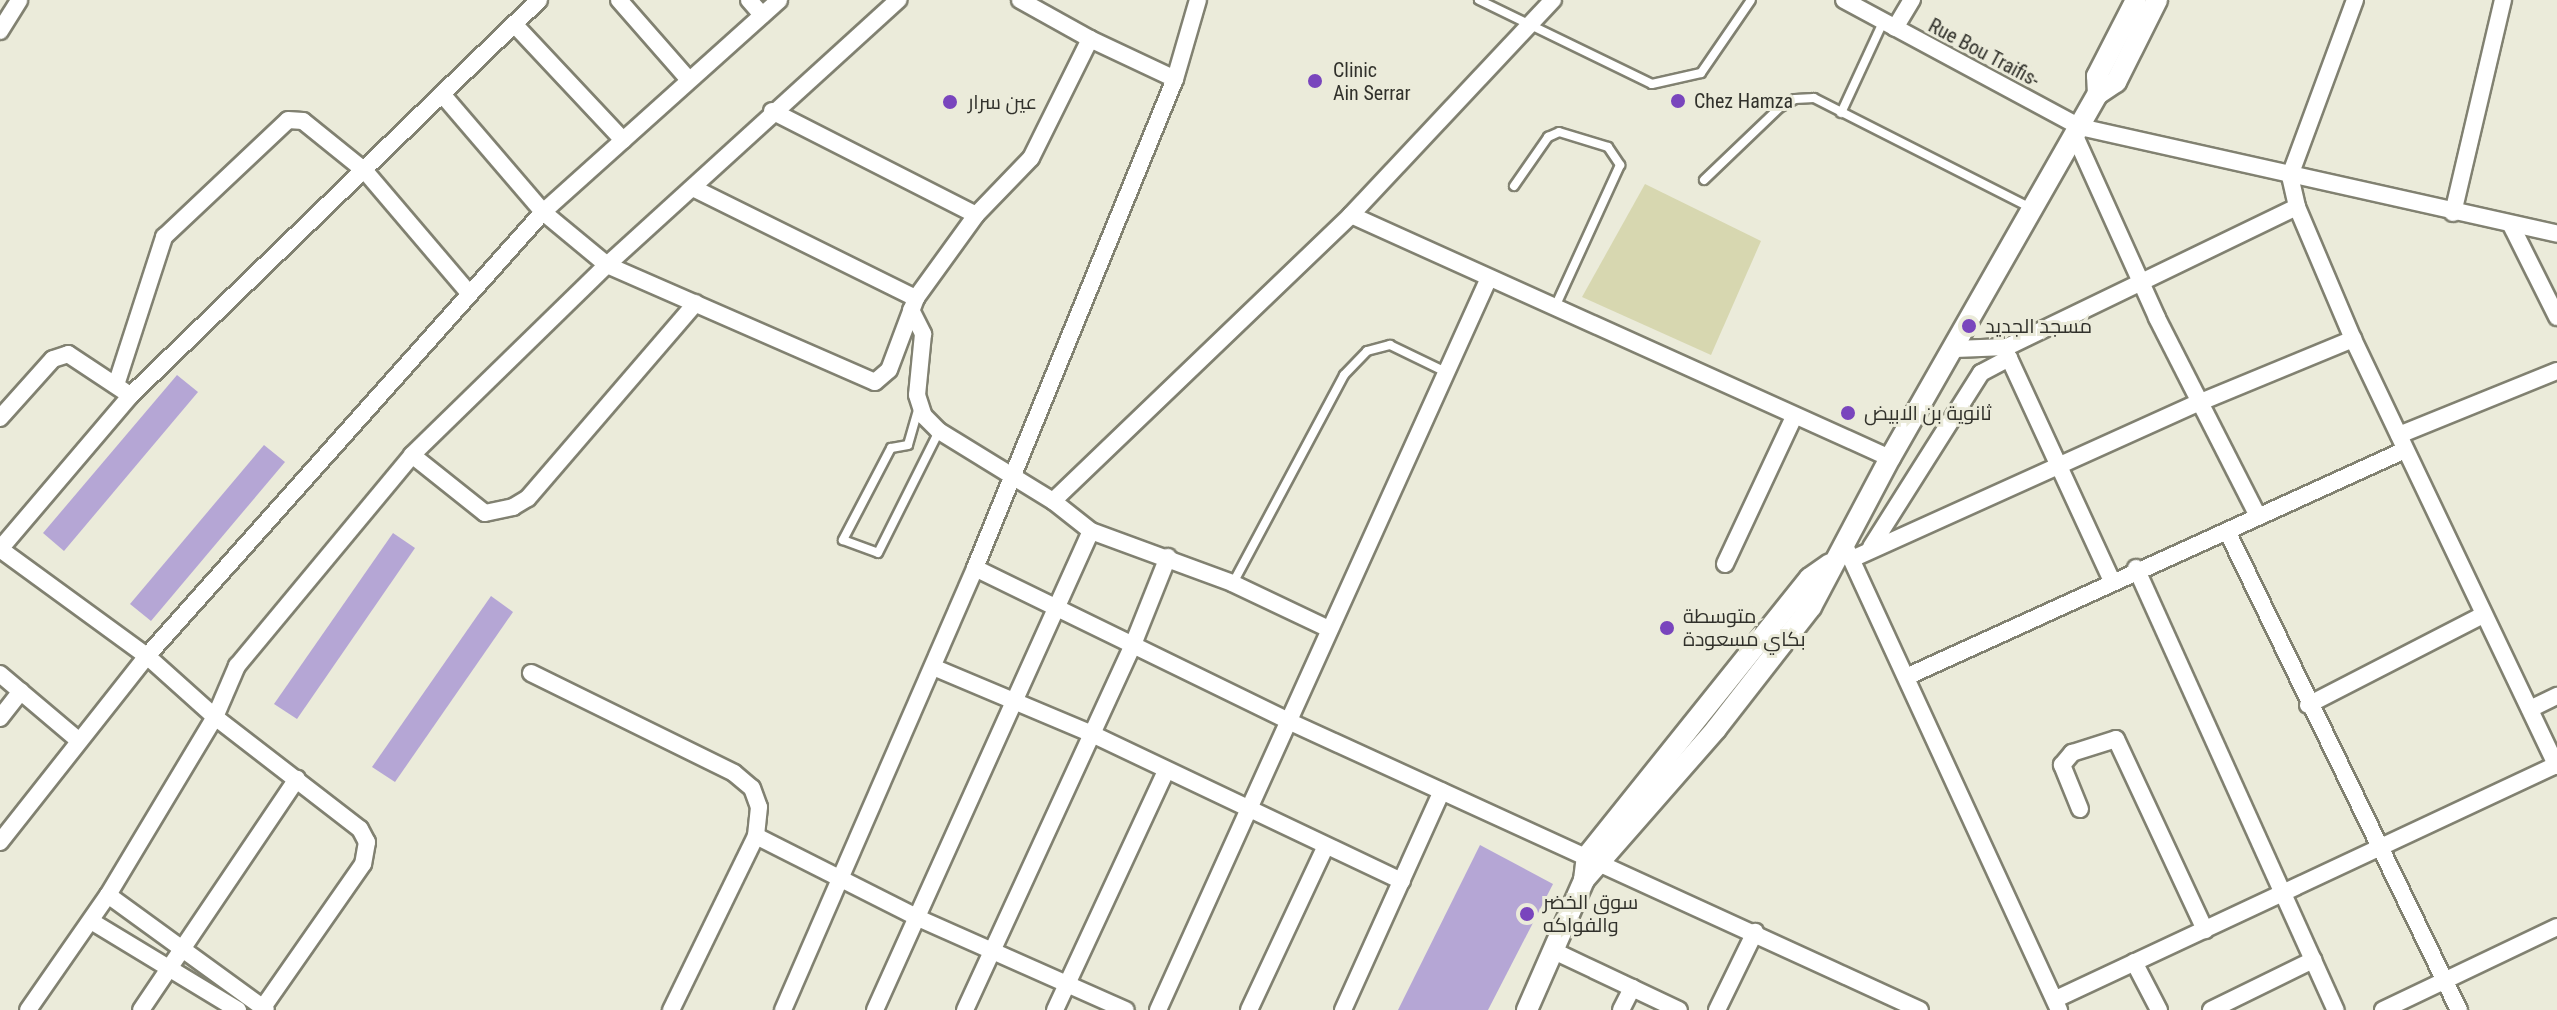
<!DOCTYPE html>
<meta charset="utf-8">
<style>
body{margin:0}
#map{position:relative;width:2557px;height:1010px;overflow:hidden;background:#ebebda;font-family:"Roboto Condensed",Cairo,sans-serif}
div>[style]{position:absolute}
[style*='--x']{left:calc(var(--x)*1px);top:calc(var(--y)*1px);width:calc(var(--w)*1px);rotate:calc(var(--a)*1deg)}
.green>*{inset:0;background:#d7d7b0}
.building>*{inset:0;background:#b5a6d5}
.roads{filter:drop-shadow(2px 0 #818171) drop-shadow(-2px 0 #818171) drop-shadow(0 2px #818171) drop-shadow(0 -2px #818171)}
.service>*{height:8px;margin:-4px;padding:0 4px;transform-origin:4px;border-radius:4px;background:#fff}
.minor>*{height:16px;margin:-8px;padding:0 8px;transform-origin:8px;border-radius:8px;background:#fff}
.tertiary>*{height:20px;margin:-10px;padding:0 10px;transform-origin:10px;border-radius:10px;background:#fff}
.dots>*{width:22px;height:22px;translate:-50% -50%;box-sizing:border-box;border:4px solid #ebebda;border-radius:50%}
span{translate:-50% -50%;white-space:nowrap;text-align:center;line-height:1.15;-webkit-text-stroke:6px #ebebda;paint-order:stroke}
.street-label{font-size:20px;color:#31312b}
.poi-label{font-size:20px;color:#31312b}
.left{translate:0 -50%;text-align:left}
</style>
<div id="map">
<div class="green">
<i style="clip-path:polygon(1645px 184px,1761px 241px,1711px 355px,1582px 297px)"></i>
</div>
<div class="building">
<i style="clip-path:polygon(177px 375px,198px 392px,64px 551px,43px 533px)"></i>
<i style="clip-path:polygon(264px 445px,285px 462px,151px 621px,130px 604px)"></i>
<i style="clip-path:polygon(393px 533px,415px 548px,297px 719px,274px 704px)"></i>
<i style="clip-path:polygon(491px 596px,513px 612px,395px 782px,372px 767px)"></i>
<i style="clip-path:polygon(1480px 845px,1553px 884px,1488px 1010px,1398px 1010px)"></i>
</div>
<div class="roads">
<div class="service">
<i style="--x:1479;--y:0;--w:192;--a:25.9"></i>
<i style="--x:1652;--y:84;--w:50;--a:-12.7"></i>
<i style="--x:1701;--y:73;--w:88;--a:-55.6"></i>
<i style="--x:1841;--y:113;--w:100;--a:-65.2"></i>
<i style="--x:1704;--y:180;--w:104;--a:-43.8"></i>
<i style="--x:1779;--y:108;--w:18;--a:-29"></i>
<i style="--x:1795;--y:99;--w:19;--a:-3"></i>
<i style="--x:1814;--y:98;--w:246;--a:26.9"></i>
<i style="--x:1514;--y:186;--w:60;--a:-55.2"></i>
<i style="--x:1548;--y:137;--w:12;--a:-24"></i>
<i style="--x:1559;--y:132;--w:51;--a:17"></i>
<i style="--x:1608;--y:147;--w:22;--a:56"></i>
<i style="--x:1620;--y:165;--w:154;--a:114.6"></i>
<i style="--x:918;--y:410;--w:36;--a:106"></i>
<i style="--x:908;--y:445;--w:17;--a:170"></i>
<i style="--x:891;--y:448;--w:104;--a:117.6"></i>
<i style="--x:843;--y:540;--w:37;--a:20"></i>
<i style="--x:878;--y:553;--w:136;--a:-63.4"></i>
<i style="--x:1233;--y:583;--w:236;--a:-61.9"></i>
<i style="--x:1344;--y:375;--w:33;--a:-46"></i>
<i style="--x:1367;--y:351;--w:24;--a:-15"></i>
<i style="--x:1390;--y:345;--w:64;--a:25.8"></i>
</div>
<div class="minor">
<i style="--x:619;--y:0;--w:106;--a:48.8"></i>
<i style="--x:749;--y:0;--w:20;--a:49"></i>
<i style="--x:1020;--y:0;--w:80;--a:29.1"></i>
<i style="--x:1844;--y:0;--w:268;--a:28.3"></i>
<i style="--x:2080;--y:127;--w:489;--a:12.6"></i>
<i style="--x:2355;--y:0;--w:188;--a:110.3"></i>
<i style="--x:2290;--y:176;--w:32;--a:77"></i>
<i style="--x:2297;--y:207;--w:143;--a:67"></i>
<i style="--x:2353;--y:339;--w:473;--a:64.5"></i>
<i style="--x:515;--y:25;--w:158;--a:46.8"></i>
<i style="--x:1895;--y:28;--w:33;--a:-59"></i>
<i style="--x:0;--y:31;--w:36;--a:-58"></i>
<i style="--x:442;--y:94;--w:155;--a:49.4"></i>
<i style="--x:543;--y:212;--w:83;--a:39.6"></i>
<i style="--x:607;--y:265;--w:292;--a:23.6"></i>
<i style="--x:875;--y:382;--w:18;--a:-41"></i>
<i style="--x:889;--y:370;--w:77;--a:-69.4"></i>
<i style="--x:916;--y:298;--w:102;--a:-54.1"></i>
<i style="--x:976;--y:215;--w:79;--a:-46"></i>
<i style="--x:1031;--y:158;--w:133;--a:-63.6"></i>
<i style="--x:1090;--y:39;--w:94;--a:25.2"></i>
<i style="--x:772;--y:111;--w:229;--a:27"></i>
<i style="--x:2075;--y:136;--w:200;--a:65.7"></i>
<i style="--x:2157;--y:318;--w:222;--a:63"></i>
<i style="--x:693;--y:188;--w:249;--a:26.3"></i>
<i style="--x:2453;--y:213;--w:219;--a:-76.8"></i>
<i style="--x:1351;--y:215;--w:591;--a:24.27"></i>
<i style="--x:2511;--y:225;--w:103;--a:63.4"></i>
<i style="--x:911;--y:310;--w:27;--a:63"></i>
<i style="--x:923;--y:334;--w:61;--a:95.6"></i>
<i style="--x:917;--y:395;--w:22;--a:72"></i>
<i style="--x:924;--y:416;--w:21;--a:45"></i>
<i style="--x:939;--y:431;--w:134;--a:31.6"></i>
<i style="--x:1053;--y:501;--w:413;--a:-43.8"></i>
<i style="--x:1351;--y:215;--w:295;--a:-46.8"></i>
<i style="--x:1955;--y:349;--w:52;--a:-2.2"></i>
<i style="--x:2007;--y:347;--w:322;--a:-25.8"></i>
<i style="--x:116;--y:385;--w:156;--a:-72"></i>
<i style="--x:164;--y:237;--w:170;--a:-43.3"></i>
<i style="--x:288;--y:120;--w:15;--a:4"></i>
<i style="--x:303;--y:121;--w:80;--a:38.9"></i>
<i style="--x:365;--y:171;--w:160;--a:49.6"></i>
<i style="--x:0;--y:418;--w:79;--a:-48.1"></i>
<i style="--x:53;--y:359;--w:16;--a:-18"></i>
<i style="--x:68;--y:354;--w:67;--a:33.5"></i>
<i style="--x:2399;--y:435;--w:170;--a:-22.1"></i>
<i style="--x:412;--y:455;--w:93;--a:38.5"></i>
<i style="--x:485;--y:513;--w:29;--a:-12"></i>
<i style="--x:513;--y:507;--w:17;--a:-31"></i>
<i style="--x:528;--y:498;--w:257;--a:-49.3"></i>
<i style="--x:1053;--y:501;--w:48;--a:38.3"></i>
<i style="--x:1091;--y:531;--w:150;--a:20.2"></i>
<i style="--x:1232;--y:583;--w:107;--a:25.4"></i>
<i style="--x:2227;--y:531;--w:532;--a:64.16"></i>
<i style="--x:1871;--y:547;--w:206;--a:-57.7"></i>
<i style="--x:1981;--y:373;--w:32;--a:-28"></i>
<i style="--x:2009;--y:358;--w:246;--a:65.2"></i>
<i style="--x:0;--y:549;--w:201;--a:-49.6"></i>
<i style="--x:130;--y:396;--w:569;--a:-44.07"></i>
<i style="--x:0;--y:549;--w:182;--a:36.1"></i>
<i style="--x:147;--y:656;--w:91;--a:41.9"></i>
<i style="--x:215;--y:717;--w:183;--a:37.7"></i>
<i style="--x:360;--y:829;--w:15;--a:62"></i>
<i style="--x:367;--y:842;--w:22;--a:100"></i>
<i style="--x:363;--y:864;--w:178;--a:124.9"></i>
<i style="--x:1847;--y:550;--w:507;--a:65.26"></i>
<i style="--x:1852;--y:559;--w:380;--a:-24.3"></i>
<i style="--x:2198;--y:403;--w:168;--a:-22.4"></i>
<i style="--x:1725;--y:564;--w:162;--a:-64.9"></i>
<i style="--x:975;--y:568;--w:346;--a:26"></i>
<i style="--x:1286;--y:720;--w:697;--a:24.58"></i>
<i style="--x:2136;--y:568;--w:485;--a:65.7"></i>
<i style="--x:933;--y:667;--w:173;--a:22.8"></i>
<i style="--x:1092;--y:734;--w:343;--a:25.4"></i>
<i style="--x:531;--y:673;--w:226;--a:26.2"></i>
<i style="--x:734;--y:773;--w:23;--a:40"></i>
<i style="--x:752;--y:788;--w:20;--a:70"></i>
<i style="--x:759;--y:807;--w:29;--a:96"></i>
<i style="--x:756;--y:836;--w:194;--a:116"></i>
<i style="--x:0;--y:674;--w:102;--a:40.2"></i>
<i style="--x:1906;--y:677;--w:548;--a:-24.46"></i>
<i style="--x:2308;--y:705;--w:197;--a:-27.2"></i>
<i style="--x:2530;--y:709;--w:30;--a:-26"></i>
<i style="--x:0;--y:718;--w:34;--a:-52"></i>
<i style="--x:2080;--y:809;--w:48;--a:-112.2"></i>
<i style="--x:2062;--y:765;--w:16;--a:-50"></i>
<i style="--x:2072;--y:753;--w:46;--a:-17.7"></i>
<i style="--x:2116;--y:739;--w:211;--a:65"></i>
<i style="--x:756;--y:836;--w:182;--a:26.8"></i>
<i style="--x:918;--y:918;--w:227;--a:23.9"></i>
<i style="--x:0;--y:842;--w:237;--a:-51.7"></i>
<i style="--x:147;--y:656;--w:595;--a:-48.27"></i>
<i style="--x:543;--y:212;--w:317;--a:-41.9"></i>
<i style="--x:108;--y:895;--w:195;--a:36"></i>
<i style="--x:91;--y:921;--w:172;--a:31.2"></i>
<i style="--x:1554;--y:951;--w:138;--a:25.3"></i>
<i style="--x:2134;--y:962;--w:54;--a:62.5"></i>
<i style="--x:2056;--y:999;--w:552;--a:-25.08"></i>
<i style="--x:28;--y:1010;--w:140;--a:-55.2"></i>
<i style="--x:108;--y:895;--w:208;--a:-59"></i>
<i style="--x:215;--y:717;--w:56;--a:-66.7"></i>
<i style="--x:237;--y:666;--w:274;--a:-50.3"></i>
<i style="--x:412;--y:455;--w:272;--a:-44.3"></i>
<i style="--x:607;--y:265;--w:394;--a:-42.3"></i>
<i style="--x:141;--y:1010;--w:279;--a:-56"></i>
<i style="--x:783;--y:1010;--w:482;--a:-66.5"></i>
<i style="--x:975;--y:568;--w:528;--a:-67.76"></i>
<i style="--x:1175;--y:79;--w:82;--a:-73.8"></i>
<i style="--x:875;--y:1010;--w:525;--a:-65.73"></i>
<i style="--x:965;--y:1010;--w:400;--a:-65.3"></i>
<i style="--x:1132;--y:647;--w:97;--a:-68.2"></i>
<i style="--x:1055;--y:1010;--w:264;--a:-65.1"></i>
<i style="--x:1158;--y:1010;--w:803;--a:-65.67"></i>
<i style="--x:1249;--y:1010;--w:179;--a:-64.9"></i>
<i style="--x:1343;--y:1010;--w:240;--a:-65.7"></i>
<i style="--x:1621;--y:1010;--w:25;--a:-63"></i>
<i style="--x:1717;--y:1010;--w:87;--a:-64"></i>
<i style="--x:2211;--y:1010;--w:114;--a:-26.1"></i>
<i style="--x:2383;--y:1010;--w:193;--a:-25.5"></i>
</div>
<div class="tertiary">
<i style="--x:2098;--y:94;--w:18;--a:-93"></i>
<i style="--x:2097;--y:76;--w:85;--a:-62.8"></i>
<i style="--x:1584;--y:880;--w:201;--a:-48.8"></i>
<i style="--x:1716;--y:729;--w:155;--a:-52.1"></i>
<i style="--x:1811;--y:607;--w:169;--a:-62.1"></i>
<i style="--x:1890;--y:458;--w:419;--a:-60.3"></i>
<i style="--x:2098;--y:94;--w:22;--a:-34"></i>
<i style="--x:2116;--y:82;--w:92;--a:-63.4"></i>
<i style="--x:1527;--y:1010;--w:142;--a:-66.3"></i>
<i style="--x:1584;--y:880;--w:24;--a:-83"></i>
<i style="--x:1587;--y:856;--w:356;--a:-51.3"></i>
<i style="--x:1810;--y:578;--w:24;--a:-35"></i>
</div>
</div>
<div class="dots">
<i style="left:1315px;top:81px;background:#7945bd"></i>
<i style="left:1678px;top:101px;background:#7945bd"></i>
<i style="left:950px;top:102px;background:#7945bd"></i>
<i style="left:1969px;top:326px;background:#7945bd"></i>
<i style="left:1848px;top:413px;background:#7945bd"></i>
<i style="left:1667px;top:628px;background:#7945bd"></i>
<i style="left:1527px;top:914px;background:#7945bd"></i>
</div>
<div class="street-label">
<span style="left:1984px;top:53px;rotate:28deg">Rue Bou Traifis-</span>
</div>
<div class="poi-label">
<span class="left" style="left:1333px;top:82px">Clinic<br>Ain Serrar</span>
<span class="left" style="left:1694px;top:101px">Chez Hamza</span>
<span class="left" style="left:968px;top:102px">عين سرار</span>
<span class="left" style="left:1985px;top:326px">مسجد الجديد</span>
<span class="left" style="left:1864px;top:413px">ثانوية بن الابيض</span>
<span class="left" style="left:1683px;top:628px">متوسطة<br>بكاي مسعودة</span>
<span class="left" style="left:1543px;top:914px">سوق الخضر<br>والفواكه</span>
</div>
</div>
